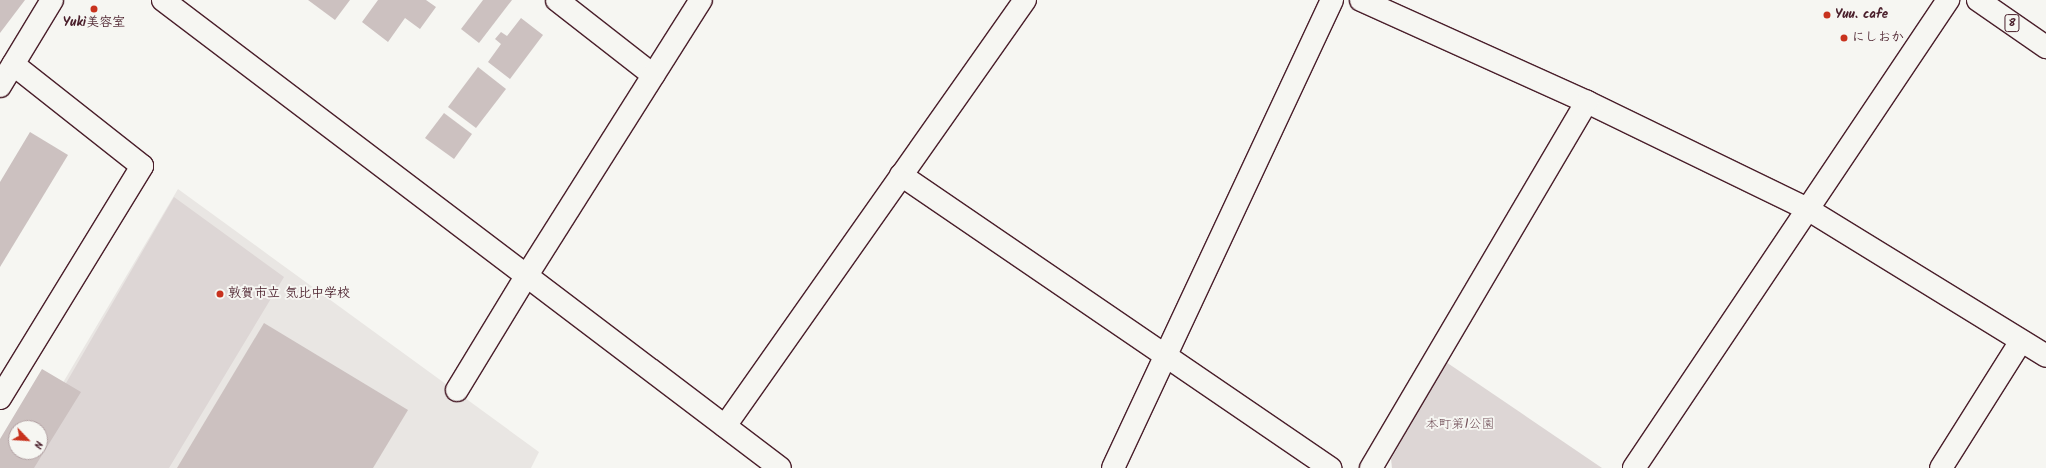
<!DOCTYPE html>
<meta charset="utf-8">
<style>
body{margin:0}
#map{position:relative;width:2046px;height:468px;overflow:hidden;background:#f6f6f2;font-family:Kalam,"Klee One",sans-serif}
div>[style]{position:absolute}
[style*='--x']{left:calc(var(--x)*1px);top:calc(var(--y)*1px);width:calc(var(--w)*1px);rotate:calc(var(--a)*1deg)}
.built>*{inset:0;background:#e9e6e3}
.green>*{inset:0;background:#ddd6d5}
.building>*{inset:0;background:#ccc1c0}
.roads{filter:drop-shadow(1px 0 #4a1f2b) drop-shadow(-1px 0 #4a1f2b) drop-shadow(0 1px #4a1f2b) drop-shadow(0 -1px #4a1f2b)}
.minor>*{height:22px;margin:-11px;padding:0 11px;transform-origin:11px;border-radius:11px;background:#f6f6f2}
.tertiary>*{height:22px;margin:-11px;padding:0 11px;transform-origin:11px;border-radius:11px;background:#f6f6f2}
.trunk>*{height:22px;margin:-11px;padding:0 11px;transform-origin:11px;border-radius:11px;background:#f6f6f2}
.dots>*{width:11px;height:11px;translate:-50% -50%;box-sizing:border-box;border:2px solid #f6f6f2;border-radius:50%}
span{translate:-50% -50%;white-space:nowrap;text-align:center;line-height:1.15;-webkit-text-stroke:4px #f6f6f2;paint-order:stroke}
.shield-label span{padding:1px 3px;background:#f6f6f2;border:1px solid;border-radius:3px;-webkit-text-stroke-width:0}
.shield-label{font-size:12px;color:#4a1f2b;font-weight:700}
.poi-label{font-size:13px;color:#4a1f2b;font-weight:700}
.left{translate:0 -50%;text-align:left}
.park-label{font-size:13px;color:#6f4d56}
.north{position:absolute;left:8px;top:420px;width:40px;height:40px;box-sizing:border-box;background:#f6f6f2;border:1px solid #b1a0a2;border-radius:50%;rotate:115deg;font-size:11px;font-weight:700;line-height:16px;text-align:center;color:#4a1f2b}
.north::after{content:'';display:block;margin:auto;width:14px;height:18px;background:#c8321e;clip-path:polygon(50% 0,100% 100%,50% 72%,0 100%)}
</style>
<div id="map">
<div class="built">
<i style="clip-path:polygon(178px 189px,539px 452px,531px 468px,12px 468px,40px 452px,40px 428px,36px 428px)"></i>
</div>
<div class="green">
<i style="clip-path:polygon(174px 197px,284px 277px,169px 468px,16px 468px,40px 452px,40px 428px)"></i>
<i style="clip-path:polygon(1446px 362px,1602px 468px,1392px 468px,1391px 459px)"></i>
</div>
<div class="building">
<i style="clip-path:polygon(0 0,25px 0,0 33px)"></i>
<i style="clip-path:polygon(308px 0,350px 0,335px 20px)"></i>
<i style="clip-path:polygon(378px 0,426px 0,436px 7px,420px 29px,405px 18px,388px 42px,362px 22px)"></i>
<i style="clip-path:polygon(483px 0,512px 0,479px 43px,461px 29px)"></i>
<i style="clip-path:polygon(521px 18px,543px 35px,510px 79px,488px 62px,501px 44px,495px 39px,501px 32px,507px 36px)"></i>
<i style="clip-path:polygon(478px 67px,506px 89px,476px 128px,448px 107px)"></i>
<i style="clip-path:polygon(444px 113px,472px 134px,454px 159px,425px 138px)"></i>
<i style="clip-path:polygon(30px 132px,68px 155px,0 267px,0 182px)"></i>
<i style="clip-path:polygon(264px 323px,408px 410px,373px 468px,177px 468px)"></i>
<i style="clip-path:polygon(evenodd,42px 369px,81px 392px,34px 468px,0 468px,0 439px,42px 369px,16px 428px,40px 428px,40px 452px,16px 452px,16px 428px)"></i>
</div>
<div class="roads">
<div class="minor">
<i style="--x:557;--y:0;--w:122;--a:38"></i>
<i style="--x:1361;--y:0;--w:248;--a:24.3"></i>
<i style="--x:1587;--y:102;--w:247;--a:25.9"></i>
<i style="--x:1809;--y:210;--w:278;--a:31.6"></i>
<i style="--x:0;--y:86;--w:100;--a:-58.8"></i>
<i style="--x:901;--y:175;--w:520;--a:34.33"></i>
<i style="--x:457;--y:390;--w:135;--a:-58.7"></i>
<i style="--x:527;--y:275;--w:325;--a:-57.7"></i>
<i style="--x:0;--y:398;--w:272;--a:-58.5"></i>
<i style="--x:142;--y:166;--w:164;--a:-141.7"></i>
<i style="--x:725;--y:426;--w:521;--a:-54.85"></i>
<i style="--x:1113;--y:468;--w:517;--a:-64.92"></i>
<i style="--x:1371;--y:468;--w:425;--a:-59.5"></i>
<i style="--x:1634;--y:468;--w:564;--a:-56.14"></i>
<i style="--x:1941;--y:468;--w:150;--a:-57.8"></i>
</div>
<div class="tertiary">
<i style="--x:163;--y:0;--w:774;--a:37.18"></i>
</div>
<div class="trunk">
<i style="--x:1978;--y:0;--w:83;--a:34.7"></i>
</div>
</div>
<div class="dots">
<i style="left:94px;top:9px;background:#c8321e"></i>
<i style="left:1827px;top:15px;background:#c8321e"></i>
<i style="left:1844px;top:38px;background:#c8321e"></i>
<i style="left:220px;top:294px;background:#c8321e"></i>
</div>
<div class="shield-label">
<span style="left:2012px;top:23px">8</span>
</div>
<div class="poi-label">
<span class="left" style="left:1835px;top:15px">Yuu. cafe</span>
<span style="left:94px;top:23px">Yuki美容室</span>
<span class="left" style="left:1852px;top:38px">にしおか</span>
<span class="left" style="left:228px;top:294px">敦賀市立 気比中学校</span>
</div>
<div class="park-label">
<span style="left:1460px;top:425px">本町第1公園</span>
</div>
<div class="north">N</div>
</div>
